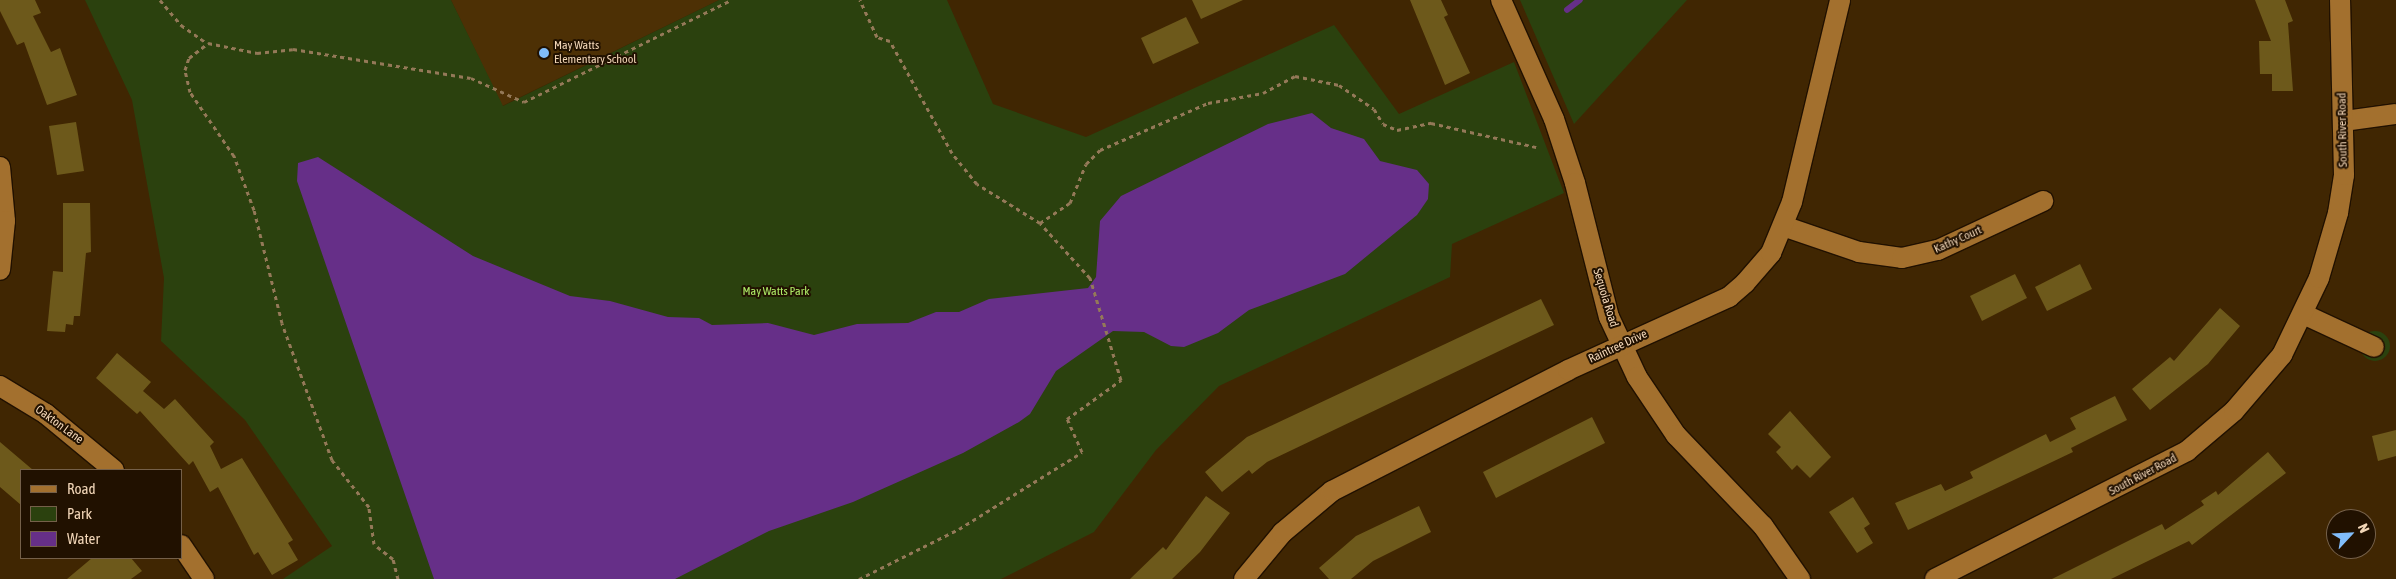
<!DOCTYPE html>
<style>
body{margin:0}
#map{position:relative;width:2396px;height:579px;overflow:hidden;background:#402602;font-family:"Asap Condensed",sans-serif}
div>[style]{position:absolute}
[style*='--x']{left:calc(var(--x)*1px);top:calc(var(--y)*1px);width:calc(var(--w)*1px);rotate:calc(var(--a)*1deg)}
.built>*{inset:0;background:#4d3005}
.green>*{inset:0;background:#2b410e}
.round{border-radius:50%}
.water>*{inset:0;background:#662f88}
.stream>*{height:5.5px;margin:-2.75px;padding:0 2.75px;transform-origin:2.75px;border-radius:2.75px;background:#662f88}
.building>*{inset:0;background:#6d591b}
.path>*{height:3px;margin-top:-1.5px;transform-origin:0;background:repeating-linear-gradient(90deg,#947958 0 4px,transparent 0 8px)}
.roads{filter:drop-shadow(1px 0 #211100) drop-shadow(-1px 0 #211100) drop-shadow(0 1px #211100) drop-shadow(0 -1px #211100)}
.minor>*{height:20px;margin:-10px;padding:0 10px;transform-origin:10px;border-radius:10px;background:#a3702e}
.dots>*{width:14px;height:14px;translate:-50% -50%;box-sizing:border-box;border:2px solid #211100;border-radius:50%}
span{translate:-50% -50%;white-space:nowrap;text-align:center;line-height:1.15;-webkit-text-stroke:4px #211100;paint-order:stroke}
.poi-label{font-size:12px;color:#f2d6b7}
.left{translate:0 -50%;text-align:left}
.street-label{font-size:12px;color:#f2d6b7}
.park-label{font-size:12px;color:#aeeb66}
.legend{position:absolute;left:20px;top:469px;width:162px;height:90px;box-sizing:border-box;background:#211100;border:1px solid #756049;margin:0;padding:6px 9px;list-style:none;font-size:15px;color:#f2d6b7}
.legend li{display:flex;align-items:center;gap:10px;height:25px}
.legend b{width:25px;border:1px solid #756049}
.north{position:absolute;left:2326px;top:509px;width:50px;height:50px;box-sizing:border-box;background:#211100;border:1px solid #756049;border-radius:50%;rotate:65deg;font-size:14px;font-weight:700;line-height:20px;text-align:center;color:#f2d6b7}
.north::after{content:'';display:block;margin:auto;width:18px;height:22px;background:#81bdfa;clip-path:polygon(50% 0,100% 100%,50% 72%,0 100%)}
</style>
<div id="map">
<div class="built">
<i style="clip-path:polygon(451px 0,719px 0,502px 106px)"></i>
</div>
<div class="green">
<i style="clip-path:polygon(85px 0,451px 0,503px 106px,719px 0,947px 0,993px 104px,1086px 137px,1334px 25px,1399px 114px,1514px 62px,1564px 193px,1452px 244px,1450px 277px,1219px 386px,1156px 450px,1094px 532px,1001px 579px,283px 579px,332px 546px,245px 420px,161px 341px,164px 278px,132px 100px)"></i>
<i style="clip-path:polygon(1520px 0,1687px 0,1574px 124px)"></i>
<i class="round" style="left:2360px;top:331px;width:30px;height:30px"></i>
</div>
<div class="water">
<i style="clip-path:polygon(1312px 113px,1331px 128px,1364px 139px,1380px 161px,1417px 170px,1429px 184px,1428px 199px,1417px 215px,1345px 274px,1249px 310px,1218px 333px,1184px 347px,1171px 346px,1144px 332px,1113px 331px,1056px 371px,1030px 414px,1019px 422px,963px 453px,853px 502px,769px 531px,675px 579px,434px 579px,297px 181px,298px 163px,318px 157px,473px 256px,570px 296px,610px 301px,668px 317px,699px 318px,712px 325px,768px 323px,814px 335px,857px 324px,908px 323px,936px 312px,959px 312px,989px 299px,1088px 288px,1096px 277px,1100px 221px,1121px 196px,1268px 124px)"></i>
</div>
<div class="stream">
<i style="--x:1567;--y:10;--w:16;--a:-38"></i>
</div>
<div class="building">
<i style="clip-path:polygon(0 0,35px 0,41px 13px,33px 16px,51px 52px,60px 48px,77px 95px,47px 105px,24px 42px,17px 45px,0 11px)"></i>
<i style="clip-path:polygon(1192px 0,1243px 0,1201px 19px)"></i>
<i style="clip-path:polygon(1410px 0,1441px 0,1448px 15px,1444px 17px,1470px 73px,1445px 85px)"></i>
<i style="clip-path:polygon(2255px 0,2285px 0,2293px 21px,2288px 23px,2293px 91px,2272px 91px,2272px 74px,2260px 74px,2259px 41px,2271px 41px)"></i>
<i style="clip-path:polygon(1186px 17px,1199px 43px,1153px 64px,1141px 38px)"></i>
<i style="clip-path:polygon(76px 122px,84px 171px,57px 175px,49px 126px)"></i>
<i style="clip-path:polygon(63px 203px,90px 203px,91px 252px,86px 253px,80px 316px,74px 316px,73px 325px,66px 324px,65px 332px,47px 331px,53px 271px,63px 272px)"></i>
<i style="clip-path:polygon(2080px 264px,2092px 289px,2047px 311px,2035px 287px)"></i>
<i style="clip-path:polygon(2015px 274px,2027px 298px,1982px 321px,1970px 296px)"></i>
<i style="clip-path:polygon(1541px 299px,1554px 325px,1267px 462px,1252px 474px,1249px 470px,1222px 492px,1205px 472px,1247px 437px)"></i>
<i style="clip-path:polygon(2220px 308px,2240px 326px,2208px 364px,2150px 410px,2132px 389px,2170px 357px,2174px 361px)"></i>
<i style="clip-path:polygon(117px 353px,151px 382px,143px 391px,164px 409px,175px 399px,214px 442px,210px 446px,221px 469px,242px 458px,293px 540px,288px 543px,298px 560px,272px 575px,258px 552px,254px 555px,218px 487px,210px 492px,193px 461px,189px 465px,140px 411px,137px 414px,96px 378px)"></i>
<i style="clip-path:polygon(2115px 396px,2127px 420px,2071px 448px,2073px 452px,1908px 530px,1895px 503px,1941px 484px,1945px 491px,1973px 478px,1970px 472px,2046px 434px,2050px 442px,2076px 429px,2070px 418px)"></i>
<i style="clip-path:polygon(1790px 411px,1831px 457px,1810px 478px,1797px 465px,1792px 470px,1776px 452px,1781px 447px,1768px 434px)"></i>
<i style="clip-path:polygon(1592px 417px,1605px 443px,1496px 498px,1483px 472px)"></i>
<i style="clip-path:polygon(2396px 430px,2396px 456px,2378px 461px,2372px 436px)"></i>
<i style="clip-path:polygon(0 442px,33px 470px,21px 470px,21px 505px,0 487px)"></i>
<i style="clip-path:polygon(2268px 452px,2286px 473px,2192px 545px,2189px 541px,2111px 579px,2052px 579px,2162px 524px,2165px 530px,2204px 505px,2201px 501px,2216px 491px,2218px 495px)"></i>
<i style="clip-path:polygon(1206px 496px,1230px 513px,1200px 552px,1172px 579px,1130px 579px,1163px 547px,1166px 550px)"></i>
<i style="clip-path:polygon(1853px 497px,1870px 524px,1864px 528px,1873px 543px,1857px 553px,1829px 512px)"></i>
<i style="clip-path:polygon(1419px 506px,1431px 532px,1373px 561px,1351px 579px,1329px 579px,1319px 568px,1356px 536px)"></i>
<i style="clip-path:polygon(92px 558px,131px 558px,142px 571px,131px 579px,67px 579px)"></i>
</div>
<div class="path">
<i style="--x:160;--y:0;--w:33;--a:50"></i>
<i style="--x:181;--y:25;--w:32;--a:35"></i>
<i style="--x:1040;--y:223;--w:36;--a:-34"></i>
<i style="--x:1070;--y:203;--w:42;--a:-67.7"></i>
<i style="--x:1086;--y:164;--w:20;--a:-45"></i>
<i style="--x:1100;--y:150;--w:118;--a:-23.5"></i>
<i style="--x:1208;--y:103;--w:56;--a:-10.3"></i>
<i style="--x:1263;--y:93;--w:36;--a:-28"></i>
<i style="--x:1295;--y:76;--w:45;--a:11.6"></i>
<i style="--x:1339;--y:85;--w:42;--a:34.4"></i>
<i style="--x:1374;--y:109;--w:17;--a:59"></i>
<i style="--x:1383;--y:124;--w:15;--a:23"></i>
<i style="--x:1397;--y:130;--w:35;--a:-12"></i>
<i style="--x:1431;--y:123;--w:108;--a:12.9"></i>
<i style="--x:398;--y:579;--w:21;--a:-104"></i>
<i style="--x:393;--y:559;--w:24;--a:-142"></i>
<i style="--x:374;--y:544;--w:37;--a:-98"></i>
<i style="--x:369;--y:507;--w:60;--a:-128.2"></i>
<i style="--x:332;--y:460;--w:146;--a:-110.1"></i>
<i style="--x:282;--y:323;--w:116;--a:-103.9"></i>
<i style="--x:254;--y:210;--w:58;--a:-110.3"></i>
<i style="--x:234;--y:156;--w:78;--a:-124.5"></i>
<i style="--x:190;--y:92;--w:23;--a:-103"></i>
<i style="--x:185;--y:70;--w:13;--a:-72"></i>
<i style="--x:189;--y:58;--w:24;--a:-38"></i>
<i style="--x:208;--y:43;--w:50;--a:11.5"></i>
<i style="--x:257;--y:53;--w:36;--a:-6"></i>
<i style="--x:293;--y:49;--w:180;--a:9.3"></i>
<i style="--x:471;--y:78;--w:58;--a:24.4"></i>
<i style="--x:524;--y:102;--w:231;--a:-26.2"></i>
<i style="--x:859;--y:579;--w:112;--a:-26.6"></i>
<i style="--x:959;--y:529;--w:145;--a:-32"></i>
<i style="--x:1082;--y:452;--w:36;--a:-114"></i>
<i style="--x:1067;--y:419;--w:67;--a:-35.8"></i>
<i style="--x:1121;--y:380;--w:107;--a:-106.9"></i>
<i style="--x:1090;--y:278;--w:74;--a:-132.3"></i>
<i style="--x:1040;--y:223;--w:74;--a:-148.2"></i>
<i style="--x:977;--y:184;--w:40;--a:-129"></i>
<i style="--x:952;--y:153;--w:128;--a:-119"></i>
<i style="--x:890;--y:41;--w:14;--a:-163"></i>
<i style="--x:877;--y:37;--w:41;--a:-114.7"></i>
</div>
<div class="roads">
<div class="minor">
<i style="--x:1501;--y:0;--w:130;--a:66"></i>
<i style="--x:1554;--y:119;--w:67;--a:71.8"></i>
<i style="--x:1575;--y:183;--w:138;--a:75.8"></i>
<i style="--x:1609;--y:317;--w:66;--a:65"></i>
<i style="--x:1637;--y:377;--w:70;--a:56.1"></i>
<i style="--x:1676;--y:435;--w:126;--a:46.3"></i>
<i style="--x:1763;--y:526;--w:65;--a:55.1"></i>
<i style="--x:2344;--y:121;--w:52;--a:-7.7"></i>
<i style="--x:0;--y:167;--w:54;--a:84.7"></i>
<i style="--x:5;--y:221;--w:49;--a:95.8"></i>
<i style="--x:1783;--y:226;--w:80;--a:18.9"></i>
<i style="--x:1859;--y:252;--w:43;--a:7.9"></i>
<i style="--x:1902;--y:258;--w:37;--a:-13"></i>
<i style="--x:1938;--y:250;--w:116;--a:-25"></i>
<i style="--x:2303;--y:314;--w:78;--a:24.9"></i>
<i style="--x:0;--y:386;--w:54;--a:31.3"></i>
<i style="--x:46;--y:414;--w:88;--a:39.5"></i>
<i style="--x:181;--y:545;--w:41;--a:55.9"></i>
<i style="--x:1244;--y:579;--w:60;--a:-50.4"></i>
<i style="--x:1282;--y:533;--w:65;--a:-40"></i>
<i style="--x:1332;--y:491;--w:265;--a:-27.1"></i>
<i style="--x:1568;--y:370;--w:177;--a:-24.4"></i>
<i style="--x:1729;--y:297;--w:21;--a:-41"></i>
<i style="--x:1745;--y:283;--w:40;--a:-49"></i>
<i style="--x:1771;--y:253;--w:55;--a:-67.6"></i>
<i style="--x:1792;--y:202;--w:208;--a:-76.6"></i>
<i style="--x:1935;--y:579;--w:283;--a:-26.9"></i>
<i style="--x:2187;--y:451;--w:62;--a:-40.4"></i>
<i style="--x:2234;--y:411;--w:74;--a:-49.4"></i>
<i style="--x:2282;--y:355;--w:85;--a:-64.3"></i>
<i style="--x:2319;--y:278;--w:68;--a:-73.7"></i>
<i style="--x:2338;--y:213;--w:38;--a:-81"></i>
<i style="--x:2344;--y:175;--w:175;--a:-91.3"></i>
</div>
</div>
<div class="dots">
<i style="left:544px;top:53px;background:#81bdfa"></i>
</div>
<div class="poi-label">
<span class="left" style="left:554px;top:53px">May Watts<br>Elementary School</span>
</div>
<div class="street-label">
<span style="left:2343px;top:130px;rotate:-91deg">South River Road</span>
<span style="left:1958px;top:240px;rotate:-24deg">Kathy Court</span>
<span style="left:1605px;top:298px;rotate:73deg">Sequoia Road</span>
<span style="left:1618px;top:347px;rotate:-25deg">Raintree Drive</span>
<span style="left:59px;top:425px;rotate:36deg">Oakton Lane</span>
<span style="left:2143px;top:475px;rotate:-28deg">South River Road</span>
</div>
<div class="park-label">
<span style="left:776px;top:292px">May Watts Park</span>
</div>
<ul class="legend">
<li><b style="height:6px;background:#a3702e"></b>Road</li>
<li><b style="height:14px;background:#2b410e"></b>Park</li>
<li><b style="height:14px;background:#662f88"></b>Water</li>
</ul>
<div class="north">N</div>
</div>
